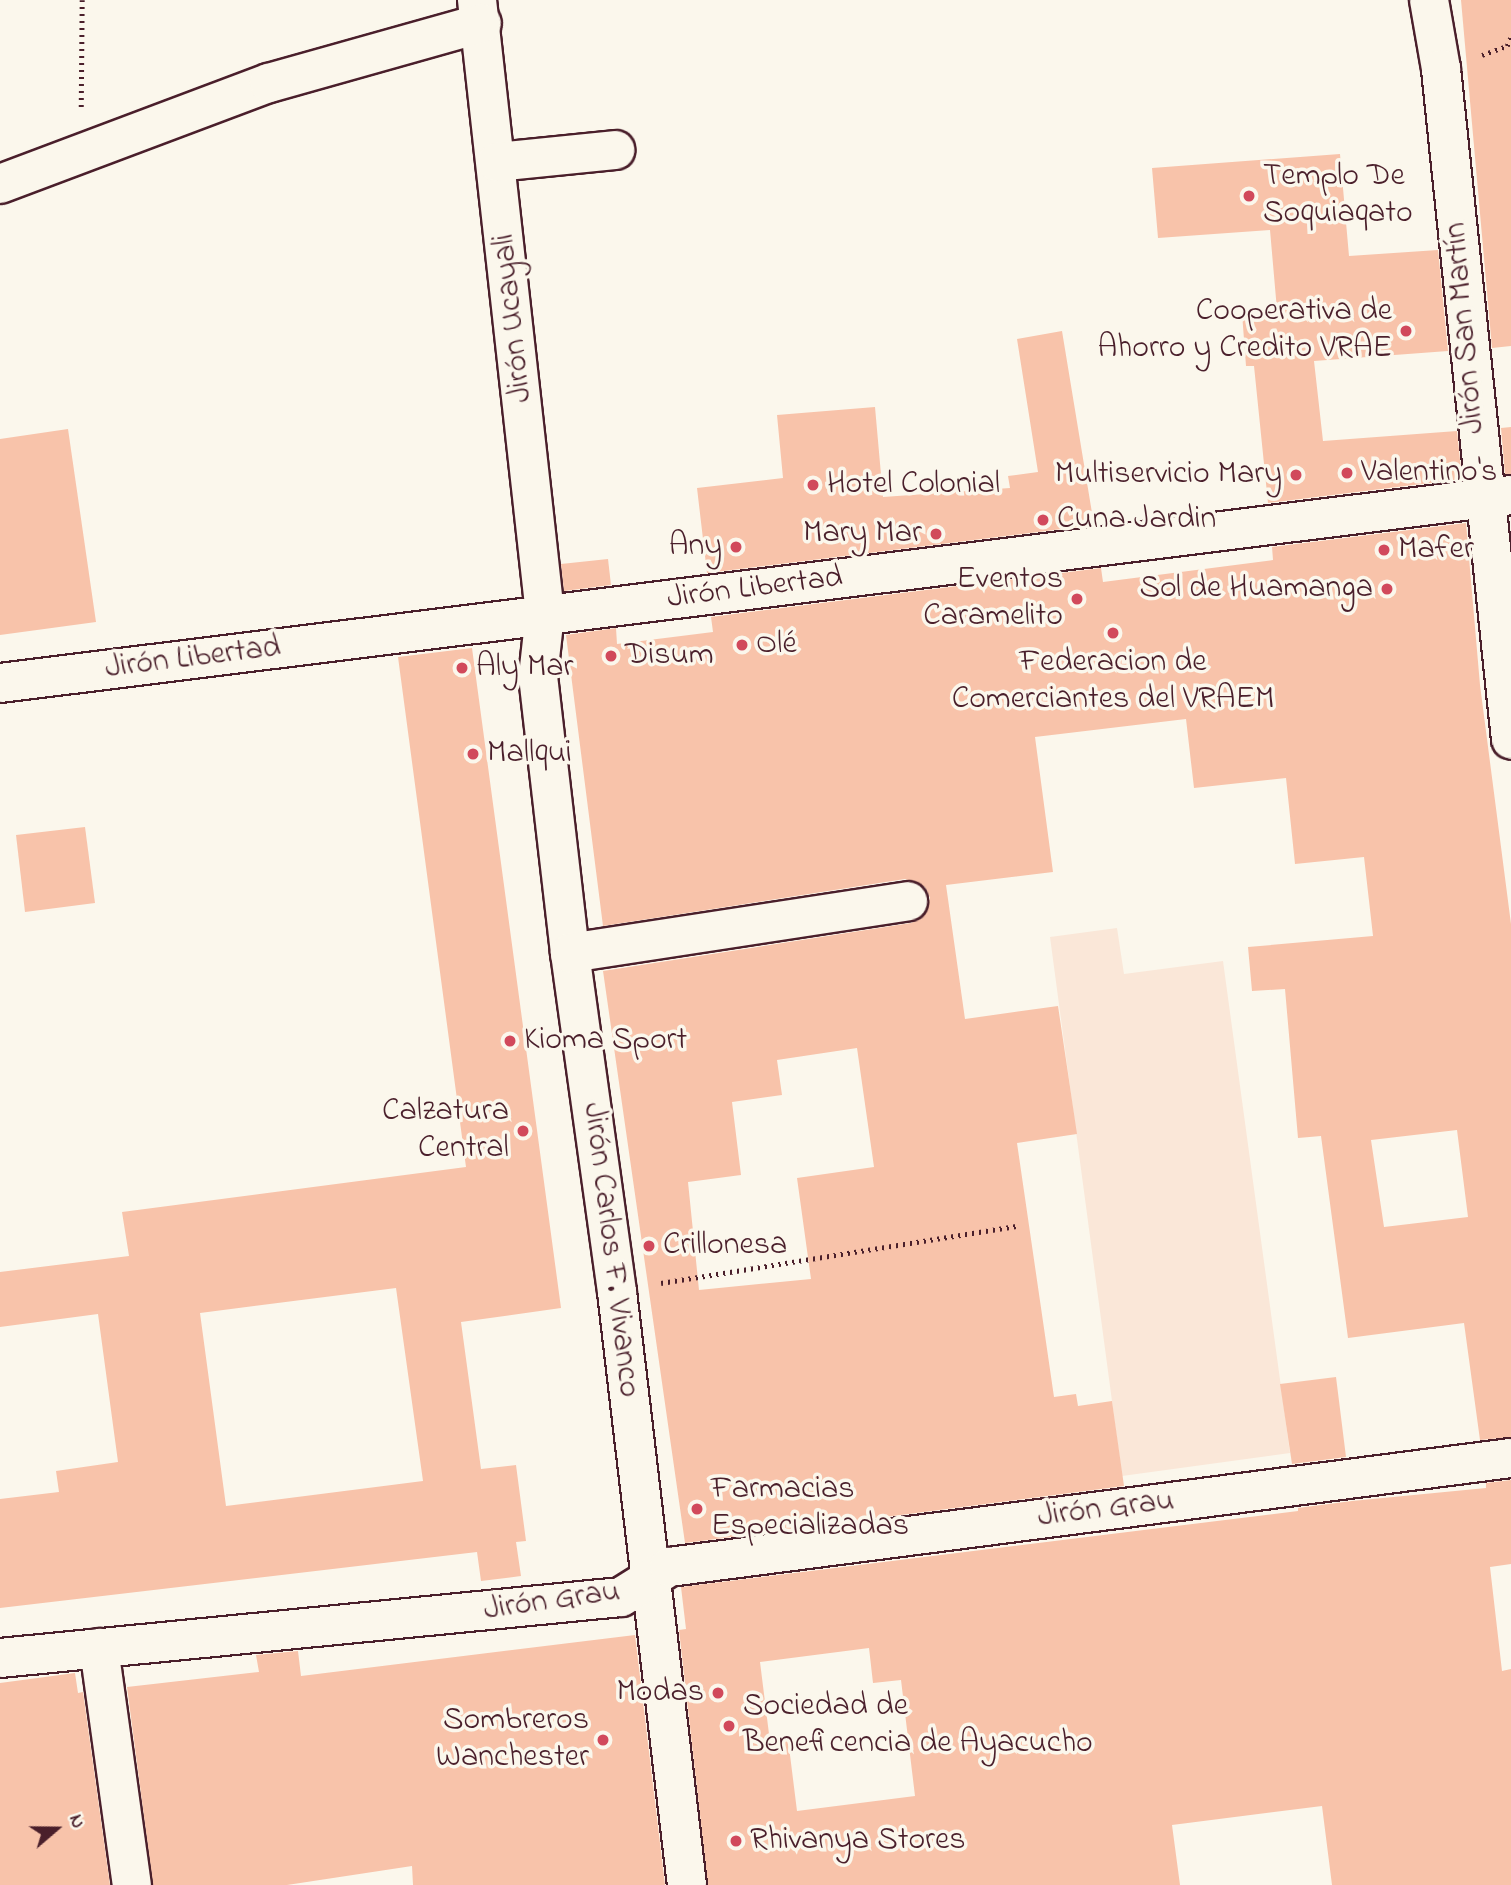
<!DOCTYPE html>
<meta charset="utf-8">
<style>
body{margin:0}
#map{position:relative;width:1511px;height:1885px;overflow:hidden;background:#fbf7ec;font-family:"Indie Flower",sans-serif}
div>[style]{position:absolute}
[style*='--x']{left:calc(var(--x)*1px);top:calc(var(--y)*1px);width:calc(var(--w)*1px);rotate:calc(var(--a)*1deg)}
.built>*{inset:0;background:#fae7d8}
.building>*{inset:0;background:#f8c3aa}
.path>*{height:4.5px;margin-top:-2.25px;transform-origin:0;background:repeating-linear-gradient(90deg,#4a1f2b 0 2px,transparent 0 7px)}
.roads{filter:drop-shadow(2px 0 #4a1f2b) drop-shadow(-2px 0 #4a1f2b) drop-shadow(0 2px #4a1f2b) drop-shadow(0 -2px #4a1f2b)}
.minor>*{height:38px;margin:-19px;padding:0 19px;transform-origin:19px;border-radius:19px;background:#fbf7ec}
.dots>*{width:19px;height:19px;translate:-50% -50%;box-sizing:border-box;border:4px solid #fbf7ec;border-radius:50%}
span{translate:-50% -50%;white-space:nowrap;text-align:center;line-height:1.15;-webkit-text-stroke:7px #fbf7ec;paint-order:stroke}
.poi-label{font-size:32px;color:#4a1f2b}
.left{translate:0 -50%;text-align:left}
.right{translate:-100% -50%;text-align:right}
.street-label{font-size:32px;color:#4a1f2b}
.north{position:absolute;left:21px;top:1794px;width:70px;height:70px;-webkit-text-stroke:5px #fbf7ec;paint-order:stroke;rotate:70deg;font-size:19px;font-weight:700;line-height:28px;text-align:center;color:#4a1f2b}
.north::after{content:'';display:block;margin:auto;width:24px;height:32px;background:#4a1f2b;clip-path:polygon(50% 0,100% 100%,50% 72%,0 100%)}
</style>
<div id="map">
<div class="built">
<i style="clip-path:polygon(1117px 928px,1124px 974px,1223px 961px,1290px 1453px,1122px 1476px,1050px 937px)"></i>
</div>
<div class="building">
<i style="clip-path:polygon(1461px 0,1511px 0,1511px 346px,1492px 348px)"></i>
<i style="clip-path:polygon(1340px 154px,1349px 256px,1438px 250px,1448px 351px,1314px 361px,1323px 441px,1457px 431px,1462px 479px,1268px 503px,1254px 366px,1246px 366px,1242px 313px,1277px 310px,1270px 230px,1158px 238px,1152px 168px)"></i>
<i style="clip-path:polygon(1062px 331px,1094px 525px,707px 573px,697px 488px,783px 478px,777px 415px,875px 407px,883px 497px,1010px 488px,1008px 476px,1038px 472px,1017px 339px)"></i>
<i style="clip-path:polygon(1511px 427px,1511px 474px,1505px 474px,1501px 428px)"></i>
<i style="clip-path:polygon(68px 429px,96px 622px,0 635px,0 439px)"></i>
<i style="clip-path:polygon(evenodd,1466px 523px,1480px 685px,1511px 924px,1511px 1437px,1480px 1440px,1464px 1323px,1348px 1338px,1321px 1136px,1298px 1138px,1285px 989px,1252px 991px,1248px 947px,1373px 936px,1364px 857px,1295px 864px,1286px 778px,1194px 788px,1186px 719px,1035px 737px,1053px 872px,946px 885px,965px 1019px,1058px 1006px,1077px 1134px,1017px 1143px,1054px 1397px,1076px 1394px,1078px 1406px,1112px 1401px,1124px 1486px,685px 1543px,603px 971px,911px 923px,922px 918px,930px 898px,925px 887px,905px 879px,603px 926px,566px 635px,616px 628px,617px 644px,713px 632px,711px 617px,1101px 568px,1103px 582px,1273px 560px,1272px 547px,1466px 523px,857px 1048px,874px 1167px,797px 1178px,811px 1279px,699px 1290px,688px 1182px,741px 1175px,732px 1102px,782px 1095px,777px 1060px,857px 1048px,1466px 523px,1457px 1130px,1468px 1217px,1384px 1227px,1371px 1140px,1457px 1130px)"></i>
<i style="clip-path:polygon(608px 559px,611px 585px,564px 591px,561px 564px)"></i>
<i style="clip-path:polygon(evenodd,472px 648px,561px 1308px,461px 1322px,481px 1469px,516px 1465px,526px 1541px,516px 1542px,521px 1576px,481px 1581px,477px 1552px,0 1608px,0 1499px,59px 1492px,56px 1471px,118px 1462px,98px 1314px,0 1327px,0 1272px,129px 1256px,122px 1212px,466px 1167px,398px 657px,472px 648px,396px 1288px,423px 1481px,226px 1506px,200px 1313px,396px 1288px)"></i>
<i style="clip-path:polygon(85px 827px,95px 903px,25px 912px,16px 835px)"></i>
<i style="clip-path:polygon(1336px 1377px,1346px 1457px,1292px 1464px,1280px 1384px)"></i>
<i style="clip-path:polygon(evenodd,1511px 1480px,1511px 1564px,1490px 1567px,1502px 1671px,1511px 1669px,1511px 1885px,1332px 1885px,1322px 1806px,1172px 1825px,1180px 1885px,708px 1885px,679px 1630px,686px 1629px,681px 1587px,1298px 1511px,1298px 1508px,1352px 1501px,1486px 1488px,1486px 1483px,1511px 1480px,869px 1648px,873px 1683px,901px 1680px,915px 1796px,797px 1811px,788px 1739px,770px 1742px,760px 1662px,869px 1648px)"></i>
<i style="clip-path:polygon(635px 1635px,665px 1885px,413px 1885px,412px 1866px,287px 1885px,153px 1885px,127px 1687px,259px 1672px,256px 1655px,298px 1651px,301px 1676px)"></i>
<i style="clip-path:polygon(75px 1673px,78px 1693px,83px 1692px,110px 1885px,0 1885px,0 1683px)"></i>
</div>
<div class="path">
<i style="--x:1482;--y:55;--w:27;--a:-20"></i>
<i style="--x:1507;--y:46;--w:10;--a:-66"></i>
<i style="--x:81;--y:107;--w:107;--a:-89.5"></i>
<i style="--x:661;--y:1283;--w:360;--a:-9.1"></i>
</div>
<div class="roads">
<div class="minor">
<i style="--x:477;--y:0;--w:618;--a:83.68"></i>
<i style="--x:545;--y:614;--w:62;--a:96.4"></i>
<i style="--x:538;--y:676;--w:279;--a:83.4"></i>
<i style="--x:570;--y:953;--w:342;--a:82.1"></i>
<i style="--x:617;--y:1292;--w:597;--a:83.27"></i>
<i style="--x:1429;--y:0;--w:70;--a:80.1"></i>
<i style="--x:1441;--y:69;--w:674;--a:84.04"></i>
<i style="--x:497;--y:162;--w:119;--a:-5.8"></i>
<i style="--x:0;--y:184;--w:287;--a:-20.6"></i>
<i style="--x:269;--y:83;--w:221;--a:-15.7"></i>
<i style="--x:0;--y:683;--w:1523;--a:-7.09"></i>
<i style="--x:570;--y:953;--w:342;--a:-8.7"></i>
<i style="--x:99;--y:1648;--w:239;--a:82.1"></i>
<i style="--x:0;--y:1658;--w:624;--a:-5.61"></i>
<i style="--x:621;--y:1597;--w:57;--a:-32"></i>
<i style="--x:669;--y:1567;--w:849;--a:-7.38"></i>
</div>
</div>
<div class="dots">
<i style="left:1249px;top:196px;background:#d1495b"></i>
<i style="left:1406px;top:331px;background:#d1495b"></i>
<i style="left:1347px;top:473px;background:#d1495b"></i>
<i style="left:1296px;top:475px;background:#d1495b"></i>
<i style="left:813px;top:485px;background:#d1495b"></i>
<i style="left:1043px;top:520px;background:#d1495b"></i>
<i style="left:936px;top:534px;background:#d1495b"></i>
<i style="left:736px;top:547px;background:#d1495b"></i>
<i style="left:1384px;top:550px;background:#d1495b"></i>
<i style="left:1387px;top:589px;background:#d1495b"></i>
<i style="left:1077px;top:599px;background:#d1495b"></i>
<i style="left:1113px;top:633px;background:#d1495b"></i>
<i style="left:742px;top:645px;background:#d1495b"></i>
<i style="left:611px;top:656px;background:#d1495b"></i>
<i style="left:462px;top:668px;background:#d1495b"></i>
<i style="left:473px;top:754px;background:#d1495b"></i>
<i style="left:510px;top:1041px;background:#d1495b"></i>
<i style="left:523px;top:1131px;background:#d1495b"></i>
<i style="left:649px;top:1246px;background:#d1495b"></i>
<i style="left:697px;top:1509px;background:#d1495b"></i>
<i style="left:718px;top:1693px;background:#d1495b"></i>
<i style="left:729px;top:1726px;background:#d1495b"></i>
<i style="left:603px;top:1740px;background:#d1495b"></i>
<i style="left:736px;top:1841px;background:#d1495b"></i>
</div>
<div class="poi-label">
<span class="left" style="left:1263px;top:196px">Templo De<br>Soquiaqato</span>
<span class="right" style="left:1392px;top:331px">Cooperativa de<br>Ahorro y Credito VRAE</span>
<span class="left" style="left:1361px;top:473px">Valentino's</span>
<span class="right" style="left:1282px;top:475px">Multiservicio Mary</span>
<span class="left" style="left:827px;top:485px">Hotel Colonial</span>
<span class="left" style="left:1057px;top:520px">Cuna Jardin</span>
<span class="right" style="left:922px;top:534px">Mary Mar</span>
<span class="right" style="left:722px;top:547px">Any</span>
<span class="left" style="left:1398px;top:550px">Mafer</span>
<span class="right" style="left:1063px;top:599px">Eventos<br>Caramelito</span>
<span class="right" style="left:1373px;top:589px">Sol de Huamanga</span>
<span class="left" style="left:756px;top:645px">Olé</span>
<span class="left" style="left:625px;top:656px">Disum</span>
<span style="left:1113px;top:682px">Federacion de<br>Comerciantes del VRAEM</span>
<span class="left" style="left:476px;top:668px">Aly Mar</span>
<span class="left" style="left:487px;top:754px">Mallqui</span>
<span class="left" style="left:524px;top:1041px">Kioma Sport</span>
<span class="right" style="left:509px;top:1131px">Calzatura<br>Central</span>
<span class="left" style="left:663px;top:1246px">Crillonesa</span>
<span class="left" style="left:711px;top:1509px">Farmacias<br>Especializadas</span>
<span class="right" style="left:704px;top:1693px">Modas</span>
<span class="left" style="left:743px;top:1726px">Sociedad de<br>Beneficencia de Ayacucho</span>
<span class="right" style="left:589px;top:1740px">Sombreros<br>Wanchester</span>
<span class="left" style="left:750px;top:1841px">Rhivanya Stores</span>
</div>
<div class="street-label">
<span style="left:514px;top:318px;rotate:-96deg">Jirón Ucayali</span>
<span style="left:1466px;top:328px;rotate:-95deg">Jirón San Martín</span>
<span style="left:755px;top:589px;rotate:-7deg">Jirón Libertad</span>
<span style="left:193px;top:659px;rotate:-7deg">Jirón Libertad</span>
<span style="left:610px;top:1250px;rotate:83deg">Jirón Carlos F. Vivanco</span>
<span style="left:1106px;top:1510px;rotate:-7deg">Jirón Grau</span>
<span style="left:552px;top:1602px;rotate:-8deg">Jirón Grau</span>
</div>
<div class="north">N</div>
</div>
